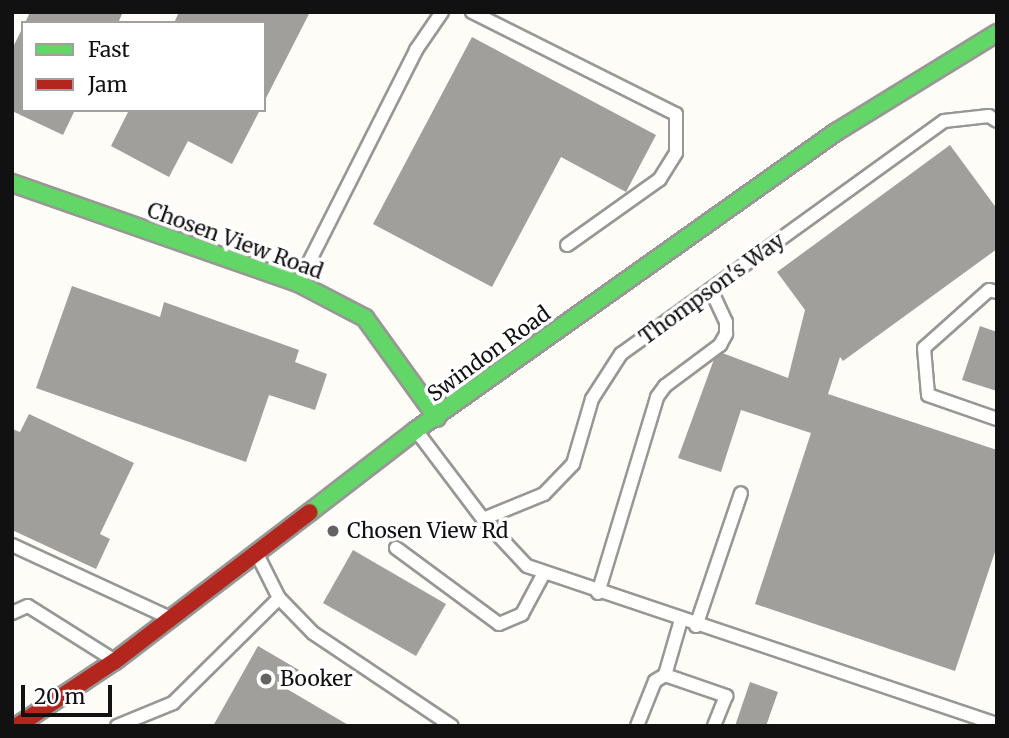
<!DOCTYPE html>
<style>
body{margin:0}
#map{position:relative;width:1009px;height:738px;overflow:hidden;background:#fdfcf7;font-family:Merriweather,serif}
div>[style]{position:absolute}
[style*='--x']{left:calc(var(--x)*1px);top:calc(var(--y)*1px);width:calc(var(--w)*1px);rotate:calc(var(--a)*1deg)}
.building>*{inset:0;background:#a19f9c}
.roads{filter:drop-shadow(2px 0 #979795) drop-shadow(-2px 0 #979795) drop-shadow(0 2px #979795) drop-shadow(0 -2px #979795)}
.lane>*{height:12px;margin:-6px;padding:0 6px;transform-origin:6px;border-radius:6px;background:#fffffe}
.fast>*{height:16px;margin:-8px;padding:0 8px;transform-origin:8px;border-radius:8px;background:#63d668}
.jam>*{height:16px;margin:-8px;padding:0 8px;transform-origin:8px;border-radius:8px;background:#b3261e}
.dots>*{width:19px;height:19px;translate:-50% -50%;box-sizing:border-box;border:4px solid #fff;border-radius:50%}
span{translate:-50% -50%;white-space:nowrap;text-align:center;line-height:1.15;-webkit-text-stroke:7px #fff;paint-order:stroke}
.street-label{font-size:21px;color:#111}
.poi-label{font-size:21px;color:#111}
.left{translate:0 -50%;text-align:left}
.frame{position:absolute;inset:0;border:14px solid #111;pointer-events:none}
.legend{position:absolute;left:21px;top:21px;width:245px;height:91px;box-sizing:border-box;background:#fff;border:2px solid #a0a0a0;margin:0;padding:9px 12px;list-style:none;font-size:21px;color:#111}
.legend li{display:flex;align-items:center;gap:14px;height:35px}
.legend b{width:35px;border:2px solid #a0a0a0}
.scale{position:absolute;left:21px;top:685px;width:91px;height:32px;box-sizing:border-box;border:4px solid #111;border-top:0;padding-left:9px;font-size:21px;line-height:24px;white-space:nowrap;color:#111;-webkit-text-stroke:5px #fff;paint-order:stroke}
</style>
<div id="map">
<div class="building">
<i style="clip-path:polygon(30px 12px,123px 12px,118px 23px,25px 23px)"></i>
<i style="clip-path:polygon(179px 12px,310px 12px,264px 102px,264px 23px,174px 23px)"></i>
<i style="clip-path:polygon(23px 27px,23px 110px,75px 110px,63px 135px,12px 111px,12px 49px)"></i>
<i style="clip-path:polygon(472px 37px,656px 135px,626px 192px,561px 157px,492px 287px,373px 224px)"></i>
<i style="clip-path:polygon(129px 110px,260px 110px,232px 164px,188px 141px,169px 177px,111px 146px)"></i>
<i style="clip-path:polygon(950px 145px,997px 209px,997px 249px,843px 361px,840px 357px,828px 394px,997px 450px,997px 546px,955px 671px,755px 604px,811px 433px,741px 410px,721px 472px,678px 458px,717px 351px,788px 378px,805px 310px,777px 272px)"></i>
<i style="clip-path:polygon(72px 286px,160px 317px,164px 302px,299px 350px,295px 362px,327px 374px,315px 410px,269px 395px,246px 462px,36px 388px)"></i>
<i style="clip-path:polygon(980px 326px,997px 332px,997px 391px,962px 380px)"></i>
<i style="clip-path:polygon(29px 414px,134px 463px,100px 534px,110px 539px,96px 569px,12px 530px,12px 429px,20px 432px)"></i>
<i style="clip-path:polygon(353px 550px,446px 604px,416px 656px,323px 603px)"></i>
<i style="clip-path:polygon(258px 646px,299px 670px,287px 689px,350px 726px,213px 726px)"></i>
<i style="clip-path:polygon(750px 682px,778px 692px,766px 726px,735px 726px)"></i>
</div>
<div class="roads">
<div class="lane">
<i style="--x:472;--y:12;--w:228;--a:26.6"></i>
<i style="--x:676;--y:114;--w:39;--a:90"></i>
<i style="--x:676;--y:153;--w:31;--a:122"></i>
<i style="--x:660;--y:179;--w:114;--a:144.6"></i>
<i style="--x:300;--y:280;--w:258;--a:-63.2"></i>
<i style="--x:416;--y:50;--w:46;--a:-55.6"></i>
<i style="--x:997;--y:292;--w:8;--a:-166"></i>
<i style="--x:989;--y:290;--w:87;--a:138.3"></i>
<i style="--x:924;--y:348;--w:47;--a:85.1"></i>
<i style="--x:928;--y:395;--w:73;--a:19.2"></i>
<i style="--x:418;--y:433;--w:108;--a:52.9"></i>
<i style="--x:483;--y:519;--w:64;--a:46.9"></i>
<i style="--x:527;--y:566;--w:496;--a:18.6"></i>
<i style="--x:483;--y:519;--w:66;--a:-22.3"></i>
<i style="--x:544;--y:494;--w:42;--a:-46"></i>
<i style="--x:573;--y:464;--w:68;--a:-73.7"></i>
<i style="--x:592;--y:399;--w:54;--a:-57.2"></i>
<i style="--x:621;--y:354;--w:398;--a:-35.8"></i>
<i style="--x:944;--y:121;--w:45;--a:-6.3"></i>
<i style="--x:989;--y:116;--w:9;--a:32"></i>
<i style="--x:12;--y:545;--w:170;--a:24.8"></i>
<i style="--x:396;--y:548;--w:128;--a:36.4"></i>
<i style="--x:499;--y:624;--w:25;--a:-23"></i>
<i style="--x:522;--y:614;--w:47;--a:-61.8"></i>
<i style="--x:598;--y:593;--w:205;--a:-73.2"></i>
<i style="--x:657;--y:397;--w:14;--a:-54"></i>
<i style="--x:665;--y:386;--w:69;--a:-36.7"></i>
<i style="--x:720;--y:345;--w:13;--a:-61"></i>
<i style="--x:726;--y:334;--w:12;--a:-90"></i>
<i style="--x:726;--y:322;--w:35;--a:-115"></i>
<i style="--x:279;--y:598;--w:49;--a:45.8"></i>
<i style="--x:313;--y:633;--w:167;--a:33.8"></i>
<i style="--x:12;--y:613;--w:17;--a:-24"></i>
<i style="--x:28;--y:606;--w:99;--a:32.2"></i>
<i style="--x:696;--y:626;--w:140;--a:-71.3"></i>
<i style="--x:665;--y:675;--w:65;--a:19"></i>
<i style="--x:726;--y:696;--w:32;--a:112"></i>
<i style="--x:117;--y:726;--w:61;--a:-22.3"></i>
<i style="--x:173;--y:703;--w:149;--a:-44.7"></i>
<i style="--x:279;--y:598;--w:49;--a:-116.6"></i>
<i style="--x:637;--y:726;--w:48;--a:-68.2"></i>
<i style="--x:655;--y:681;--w:12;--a:-31"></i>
<i style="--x:665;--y:675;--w:57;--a:-73.8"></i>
</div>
<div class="fast">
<i style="--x:12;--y:183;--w:303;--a:19.3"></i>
<i style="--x:298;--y:283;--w:76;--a:27.6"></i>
<i style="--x:365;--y:318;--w:123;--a:54.2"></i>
<i style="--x:310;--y:512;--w:134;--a:-37.7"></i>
<i style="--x:416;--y:430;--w:515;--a:-35.36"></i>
<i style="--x:836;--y:132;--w:189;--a:-31.6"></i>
</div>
<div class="jam">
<i style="--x:17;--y:726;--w:118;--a:-33.6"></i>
<i style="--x:115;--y:661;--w:245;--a:-37.4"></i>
</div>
</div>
<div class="dots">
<i style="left:333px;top:531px;background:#646362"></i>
<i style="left:266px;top:679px;background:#646362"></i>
</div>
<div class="street-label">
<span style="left:235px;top:241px;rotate:20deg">Chosen View Road</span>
<span style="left:712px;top:289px;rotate:-36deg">Thompson's Way</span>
<span style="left:489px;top:354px;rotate:-36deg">Swindon Road</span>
</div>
<div class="poi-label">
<span class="left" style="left:347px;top:531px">Chosen View Rd</span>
<span class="left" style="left:280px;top:679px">Booker</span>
</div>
<div class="frame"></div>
<ul class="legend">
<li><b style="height:9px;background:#63d668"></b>Fast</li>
<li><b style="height:9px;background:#b3261e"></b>Jam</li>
</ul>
<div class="scale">20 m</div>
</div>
